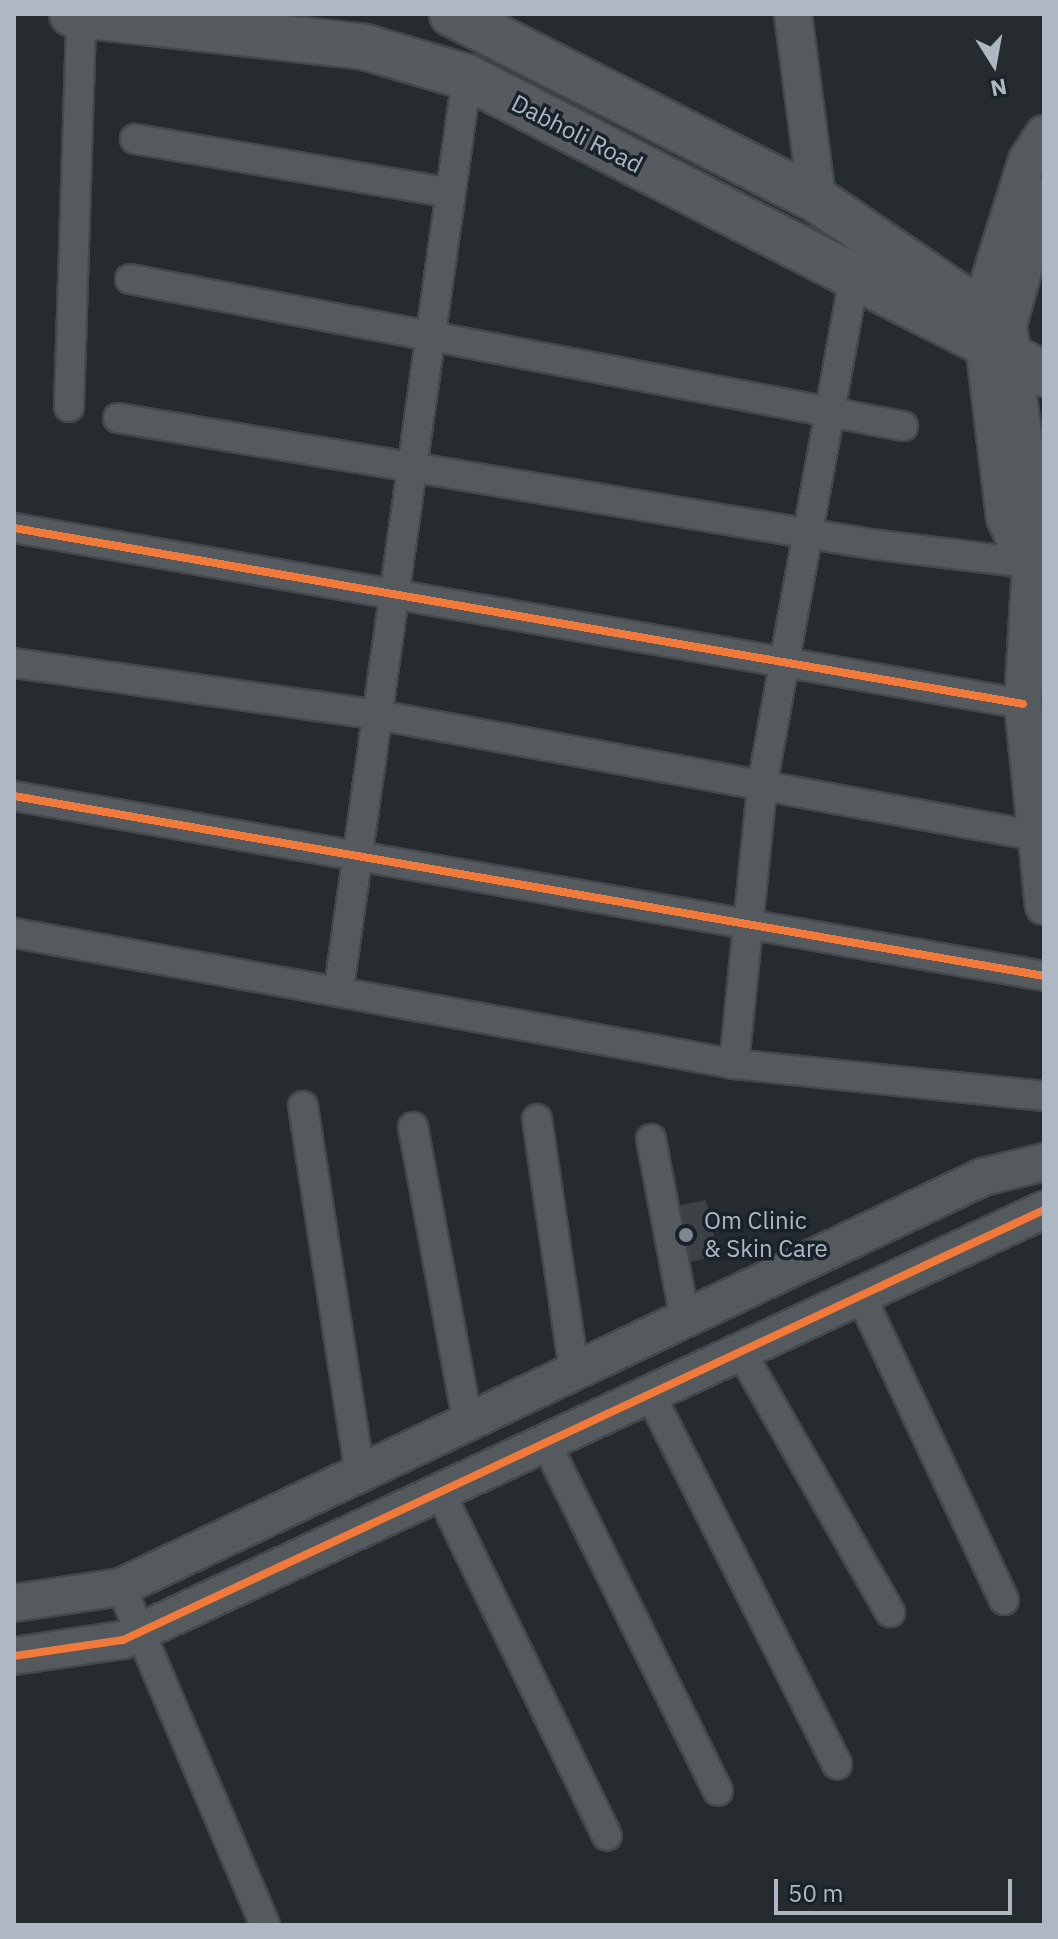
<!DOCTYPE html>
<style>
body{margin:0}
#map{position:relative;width:1058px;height:1939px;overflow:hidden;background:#262b30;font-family:"IBM Plex Sans",sans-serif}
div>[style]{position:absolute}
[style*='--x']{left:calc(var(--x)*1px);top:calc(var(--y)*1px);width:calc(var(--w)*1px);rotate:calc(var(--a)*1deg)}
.building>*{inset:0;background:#3d4247}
.roads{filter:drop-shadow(2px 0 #43484c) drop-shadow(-2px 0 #43484c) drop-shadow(0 2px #43484c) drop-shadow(0 -2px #43484c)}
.minor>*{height:28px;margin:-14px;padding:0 14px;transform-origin:14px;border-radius:14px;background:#555a5e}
.tertiary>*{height:36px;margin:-18px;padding:0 18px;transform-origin:18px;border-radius:18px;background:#555a5e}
.primary>*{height:44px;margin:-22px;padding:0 22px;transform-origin:22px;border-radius:22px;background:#575b60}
.cycleway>*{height:8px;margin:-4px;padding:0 4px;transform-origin:4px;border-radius:4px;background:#f17a3a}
.dots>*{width:22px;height:22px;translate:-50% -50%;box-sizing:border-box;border:4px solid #19222a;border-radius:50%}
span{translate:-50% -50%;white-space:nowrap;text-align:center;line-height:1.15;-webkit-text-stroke:7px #19222a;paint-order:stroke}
.street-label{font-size:24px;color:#aeb8c2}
.poi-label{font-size:24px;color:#aeb8c2}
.left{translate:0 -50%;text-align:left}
.frame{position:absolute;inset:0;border:16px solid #aeb8c2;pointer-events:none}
.north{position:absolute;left:954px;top:24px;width:80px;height:80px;-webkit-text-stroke:6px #19222a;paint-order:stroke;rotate:169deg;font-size:22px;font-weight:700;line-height:32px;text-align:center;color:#aeb8c2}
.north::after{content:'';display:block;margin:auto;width:28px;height:36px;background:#aeb8c2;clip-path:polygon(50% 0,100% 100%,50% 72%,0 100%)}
.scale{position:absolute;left:774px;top:1879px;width:238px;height:36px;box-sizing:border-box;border:4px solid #aeb8c2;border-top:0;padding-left:10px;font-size:24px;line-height:28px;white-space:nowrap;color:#aeb8c2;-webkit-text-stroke:6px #19222a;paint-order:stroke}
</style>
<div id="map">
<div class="building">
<i style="clip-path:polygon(706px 1200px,718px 1256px,678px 1264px,666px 1208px)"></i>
</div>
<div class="roads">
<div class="minor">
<i style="--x:135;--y:139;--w:320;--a:9.7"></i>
<i style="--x:130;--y:279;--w:787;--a:10.77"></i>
<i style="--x:69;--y:407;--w:392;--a:-88.2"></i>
<i style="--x:118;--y:418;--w:763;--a:9.5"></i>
<i style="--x:871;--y:544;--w:156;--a:7"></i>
<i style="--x:14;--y:528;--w:1024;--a:9.89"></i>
<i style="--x:14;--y:663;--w:368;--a:8.1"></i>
<i style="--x:378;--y:715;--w:670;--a:10.4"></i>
<i style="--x:14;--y:796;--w:1046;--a:9.91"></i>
<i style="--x:14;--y:933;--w:732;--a:10.31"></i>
<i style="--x:734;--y:1064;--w:312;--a:5.9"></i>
<i style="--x:339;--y:988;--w:920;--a:-82"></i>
<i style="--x:734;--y:1064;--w:279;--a:-84.2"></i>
<i style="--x:762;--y:786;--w:516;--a:-79.73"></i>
<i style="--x:303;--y:1106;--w:367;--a:81.2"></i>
<i style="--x:537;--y:1119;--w:255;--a:81.6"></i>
<i style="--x:413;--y:1127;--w:295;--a:79.5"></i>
<i style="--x:651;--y:1139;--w:183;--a:79.3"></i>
<i style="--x:861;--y:1296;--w:336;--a:64.8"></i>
<i style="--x:741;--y:1352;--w:300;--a:60.2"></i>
<i style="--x:650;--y:1394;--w:415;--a:63.2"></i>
<i style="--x:546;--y:1443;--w:388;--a:63.7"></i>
<i style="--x:440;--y:1492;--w:382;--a:64.1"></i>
<i style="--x:121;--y:1587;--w:367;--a:66.9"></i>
</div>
<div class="tertiary">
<i style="--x:793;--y:14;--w:188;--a:82.6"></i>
<i style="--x:1044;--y:195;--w:135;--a:105.5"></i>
<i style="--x:1008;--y:325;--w:189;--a:82.1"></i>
<i style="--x:1034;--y:512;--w:192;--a:93.3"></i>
<i style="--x:1023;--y:704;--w:203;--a:84.1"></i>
<i style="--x:1026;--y:563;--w:50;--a:-115"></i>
<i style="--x:1005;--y:518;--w:209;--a:-96.9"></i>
<i style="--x:980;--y:311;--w:158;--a:-72.7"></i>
<i style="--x:1027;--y:160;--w:31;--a:-57"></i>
<i style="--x:14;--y:1603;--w:108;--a:-8.5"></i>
<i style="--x:121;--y:1587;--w:955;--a:-25.44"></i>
<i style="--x:983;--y:1177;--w:63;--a:-13.8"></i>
<i style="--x:14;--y:1656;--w:110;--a:-8.4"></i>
<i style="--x:123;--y:1640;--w:1016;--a:-25.03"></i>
</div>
<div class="primary">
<i style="--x:72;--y:14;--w:295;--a:6.4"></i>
<i style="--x:365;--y:47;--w:106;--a:16.4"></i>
<i style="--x:467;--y:77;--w:649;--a:27.24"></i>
<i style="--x:452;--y:14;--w:410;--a:27"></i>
<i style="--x:817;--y:200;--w:199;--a:34.2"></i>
</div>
</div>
<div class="cycleway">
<i style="--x:14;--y:528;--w:1024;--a:9.89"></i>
<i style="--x:14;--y:796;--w:1046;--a:9.91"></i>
<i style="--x:14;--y:1656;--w:110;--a:-8.4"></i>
<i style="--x:123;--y:1640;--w:1016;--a:-25.03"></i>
</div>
<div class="dots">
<i style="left:686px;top:1235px;background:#7e878f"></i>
</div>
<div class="street-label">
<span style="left:577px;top:134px;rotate:27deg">Dabholi Road</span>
</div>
<div class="poi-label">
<span class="left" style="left:704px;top:1235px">Om Clinic<br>&amp; Skin Care</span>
</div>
<div class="frame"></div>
<div class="north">N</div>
<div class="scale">50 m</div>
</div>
